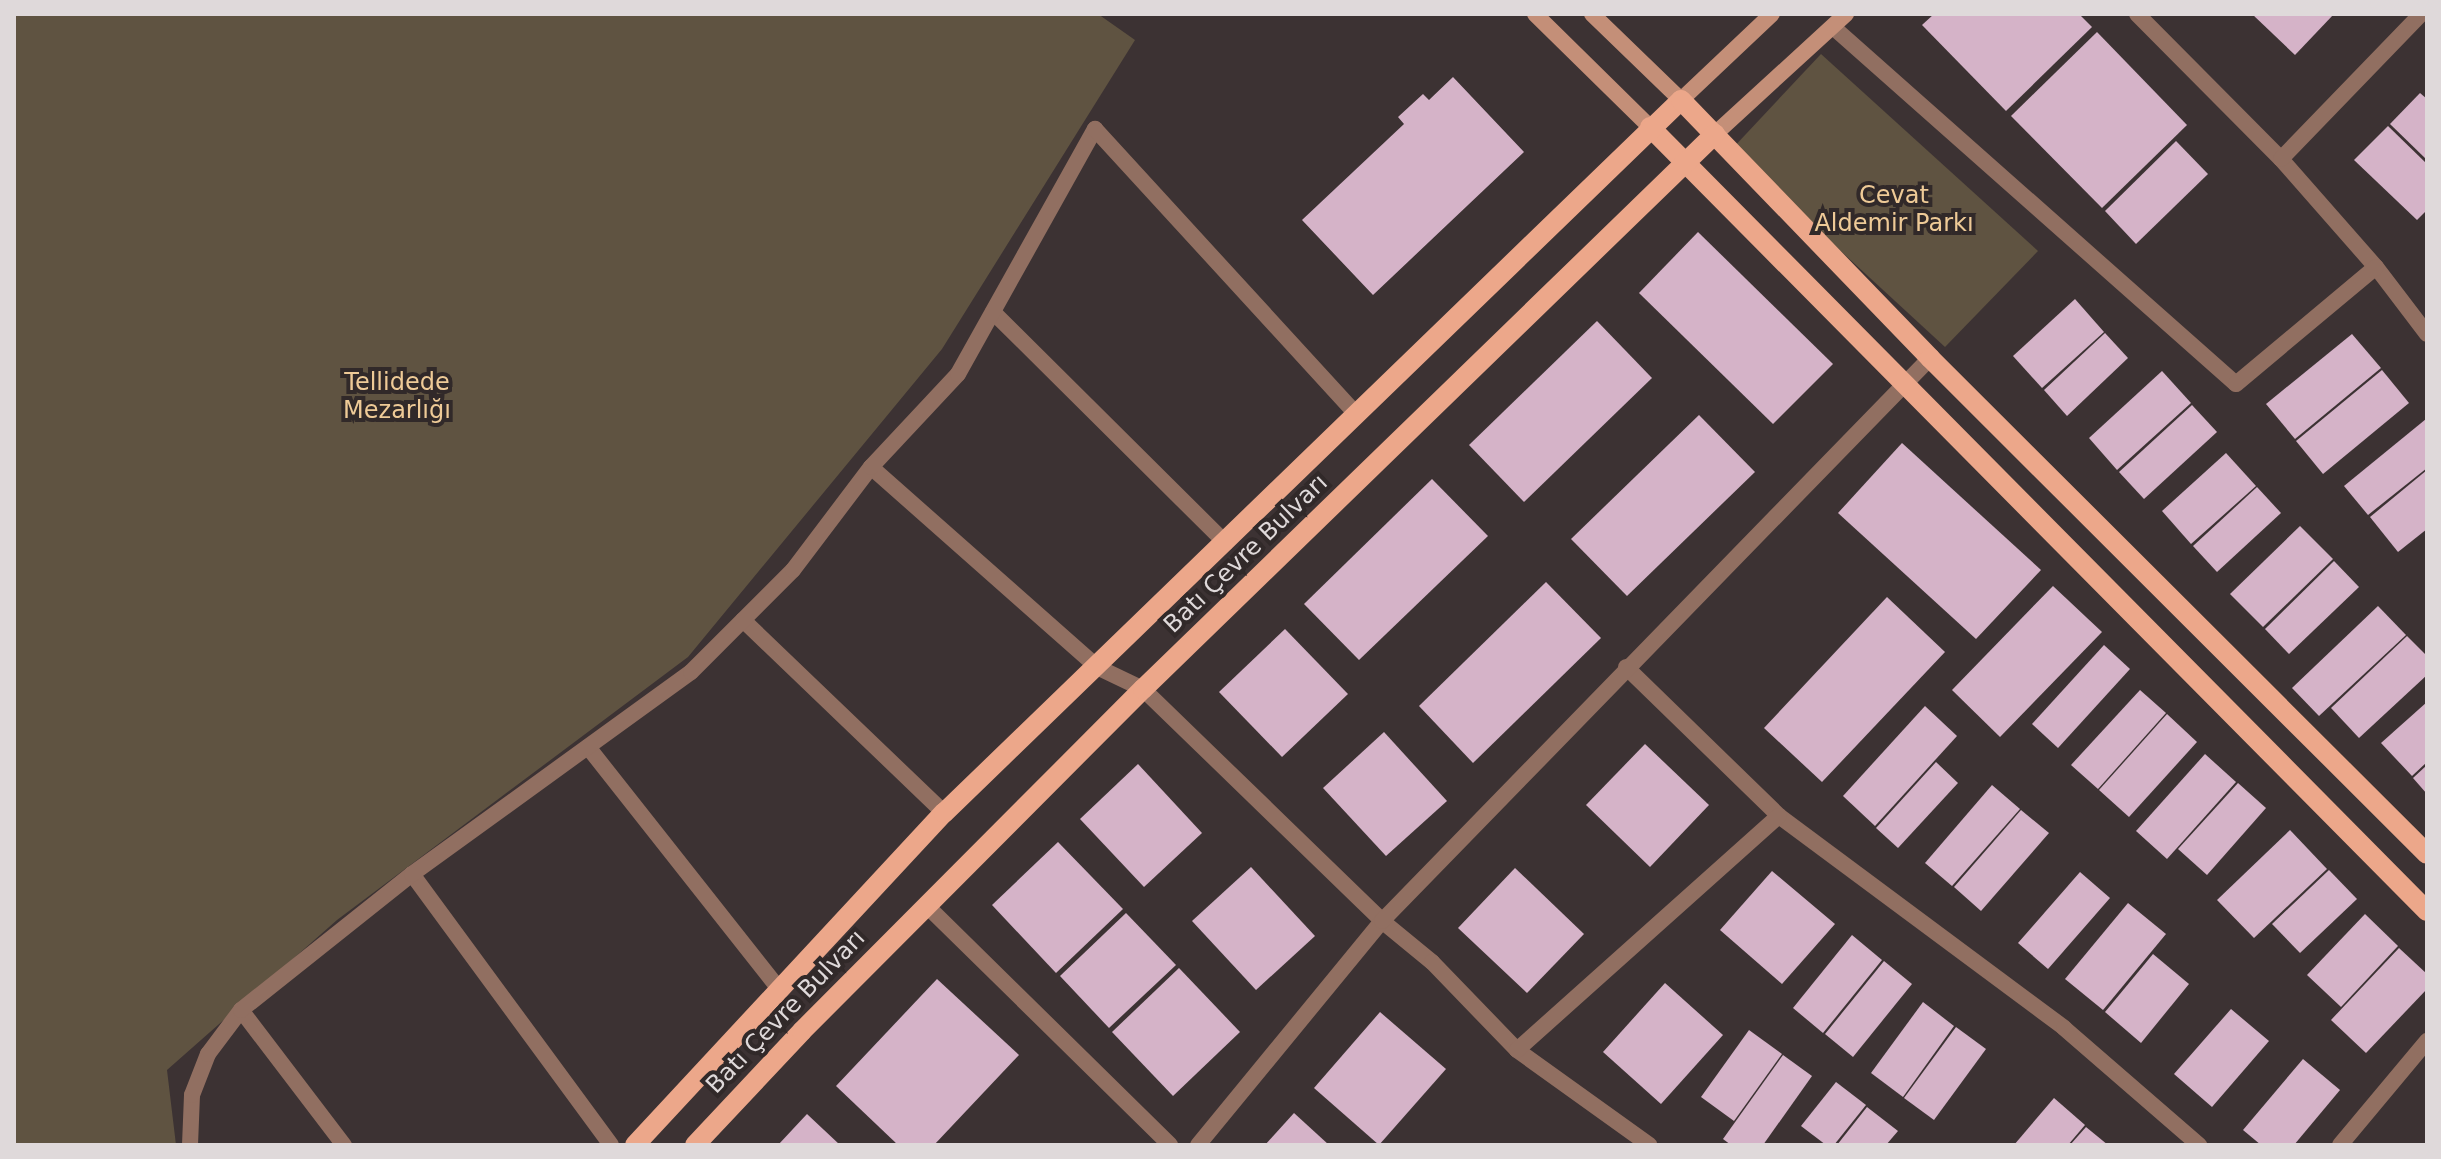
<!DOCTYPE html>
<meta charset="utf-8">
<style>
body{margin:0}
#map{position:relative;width:2441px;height:1159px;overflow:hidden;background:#3c3233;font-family:"DejaVu Sans",sans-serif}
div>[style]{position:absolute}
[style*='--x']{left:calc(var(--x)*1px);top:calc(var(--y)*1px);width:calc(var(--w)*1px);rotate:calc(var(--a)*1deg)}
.green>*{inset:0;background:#5f5341}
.building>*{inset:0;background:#d5b3c8}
.minor>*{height:16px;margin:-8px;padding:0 8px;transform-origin:8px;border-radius:8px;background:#916f61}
.secondary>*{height:16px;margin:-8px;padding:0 8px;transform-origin:8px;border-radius:8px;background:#c48f78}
.primary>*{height:20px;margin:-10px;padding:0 10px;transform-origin:10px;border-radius:10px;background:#eca78a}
span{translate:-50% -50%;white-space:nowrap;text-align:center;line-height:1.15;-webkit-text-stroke:8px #312929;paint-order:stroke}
.park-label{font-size:24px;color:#eeca97}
.street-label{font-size:24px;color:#dfd9da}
.frame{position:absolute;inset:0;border:16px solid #dfd9da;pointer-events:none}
</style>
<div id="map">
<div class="green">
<i style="clip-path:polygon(14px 14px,1098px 14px,1135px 40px,942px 349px,688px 657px,337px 920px,167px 1070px,176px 1145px,14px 1145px)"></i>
<i style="clip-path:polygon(1821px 54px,2038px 251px,1945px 347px,1731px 150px)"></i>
</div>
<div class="building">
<i style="clip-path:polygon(1934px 14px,2079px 14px,2092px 27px,2006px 111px,1922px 25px)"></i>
<i style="clip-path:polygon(2252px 14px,2334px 14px,2295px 55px)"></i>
<i style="clip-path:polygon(2097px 32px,2187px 125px,2102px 208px,2011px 116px)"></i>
<i style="clip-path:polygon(1453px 77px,1524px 152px,1373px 295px,1302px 220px,1404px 124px,1398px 117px,1423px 94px,1429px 100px)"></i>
<i style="clip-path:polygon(2420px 93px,2427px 99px,2427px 160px,2390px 124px)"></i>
<i style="clip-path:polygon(2388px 126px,2427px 164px,2427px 210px,2417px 220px,2354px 160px)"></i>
<i style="clip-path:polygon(2176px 141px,2208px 174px,2136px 244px,2105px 211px)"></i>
<i style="clip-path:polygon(1698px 232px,1833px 364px,1773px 424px,1639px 293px)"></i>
<i style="clip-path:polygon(2075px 299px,2104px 332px,2042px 388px,2013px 356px)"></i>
<i style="clip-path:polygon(1597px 321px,1652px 378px,1524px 502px,1469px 445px)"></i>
<i style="clip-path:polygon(2105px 333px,2128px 358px,2067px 416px,2044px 390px)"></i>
<i style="clip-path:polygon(2352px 334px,2381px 368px,2295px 439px,2266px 404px)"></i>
<i style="clip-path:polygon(2382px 370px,2409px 403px,2323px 474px,2296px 441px)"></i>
<i style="clip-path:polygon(2162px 371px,2191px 403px,2117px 470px,2089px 438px)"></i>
<i style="clip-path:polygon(2192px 405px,2217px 432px,2144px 499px,2119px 472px)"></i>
<i style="clip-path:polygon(1699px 415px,1755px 472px,1627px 596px,1571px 539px)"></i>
<i style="clip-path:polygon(2426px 419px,2427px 468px,2368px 515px,2344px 486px)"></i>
<i style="clip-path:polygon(1902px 443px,2041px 570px,1976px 639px,1838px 513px)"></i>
<i style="clip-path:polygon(2226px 453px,2256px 486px,2191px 544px,2162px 511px)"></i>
<i style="clip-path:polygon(2427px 470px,2427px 529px,2398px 552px,2370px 517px)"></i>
<i style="clip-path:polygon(1432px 479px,1488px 536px,1359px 660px,1304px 604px)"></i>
<i style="clip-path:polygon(2257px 487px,2281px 513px,2217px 572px,2193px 546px)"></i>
<i style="clip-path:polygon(2300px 526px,2333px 559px,2263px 627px,2230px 594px)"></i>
<i style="clip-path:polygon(2334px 561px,2359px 587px,2289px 654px,2265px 629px)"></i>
<i style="clip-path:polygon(1546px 582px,1601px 638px,1473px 763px,1419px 706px)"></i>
<i style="clip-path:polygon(2053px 586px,2102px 632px,2000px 737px,1952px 690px)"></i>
<i style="clip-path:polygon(1887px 597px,1945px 652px,1822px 782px,1764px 728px)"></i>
<i style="clip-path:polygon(2378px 606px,2406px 635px,2319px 716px,2292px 688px)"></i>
<i style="clip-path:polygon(1285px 629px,1348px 694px,1282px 757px,1219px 692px)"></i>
<i style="clip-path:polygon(2407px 636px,2427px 656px,2427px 675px,2359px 738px,2331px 708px)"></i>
<i style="clip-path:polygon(2104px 645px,2130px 669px,2058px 748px,2032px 724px)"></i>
<i style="clip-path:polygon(2140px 690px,2166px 713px,2098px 789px,2071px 765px)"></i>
<i style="clip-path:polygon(2427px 702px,2427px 762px,2412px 776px,2381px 743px)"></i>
<i style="clip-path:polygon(1925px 706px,1957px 736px,1875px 826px,1843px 796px)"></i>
<i style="clip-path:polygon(2167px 714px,2197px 742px,2129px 817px,2099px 790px)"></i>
<i style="clip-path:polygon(1384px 732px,1447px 801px,1386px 856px,1323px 788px)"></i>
<i style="clip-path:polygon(1645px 744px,1709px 805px,1650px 867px,1586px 805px)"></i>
<i style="clip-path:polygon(2205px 754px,2236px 782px,2167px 859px,2136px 831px)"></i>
<i style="clip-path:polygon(1936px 762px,1958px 783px,1898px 848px,1876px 828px)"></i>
<i style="clip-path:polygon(1138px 764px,1202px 833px,1144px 887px,1080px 819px)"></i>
<i style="clip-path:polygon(2427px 765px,2427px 794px,2413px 778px)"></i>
<i style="clip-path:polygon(2238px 783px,2266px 808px,2207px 875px,2178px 849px)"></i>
<i style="clip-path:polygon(1992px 785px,2020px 809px,1952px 886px,1925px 863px)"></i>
<i style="clip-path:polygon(2021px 810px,2049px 833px,1981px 911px,1954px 887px)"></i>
<i style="clip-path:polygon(2290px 830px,2327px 869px,2254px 938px,2217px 900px)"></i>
<i style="clip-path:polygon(1058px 842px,1123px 909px,1056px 973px,992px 905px)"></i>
<i style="clip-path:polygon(1251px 867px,1315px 936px,1256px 990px,1192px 921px)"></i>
<i style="clip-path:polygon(1515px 868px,1584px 934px,1527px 993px,1458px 928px)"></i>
<i style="clip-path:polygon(2329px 870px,2357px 899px,2300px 953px,2272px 924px)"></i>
<i style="clip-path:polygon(1772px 871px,1835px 924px,1782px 984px,1720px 930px)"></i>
<i style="clip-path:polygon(2080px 872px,2110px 898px,2048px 969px,2018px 943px)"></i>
<i style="clip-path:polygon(2128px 903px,2166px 934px,2103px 1010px,2065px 979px)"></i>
<i style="clip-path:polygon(1126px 913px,1176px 965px,1109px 1028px,1060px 976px)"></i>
<i style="clip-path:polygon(2365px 914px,2398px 946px,2341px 1007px,2307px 975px)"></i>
<i style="clip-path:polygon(1852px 935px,1882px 960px,1823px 1033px,1793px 1008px)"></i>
<i style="clip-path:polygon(2399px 948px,2427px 974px,2427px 989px,2366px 1053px,2331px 1020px)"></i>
<i style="clip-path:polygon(2153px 954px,2189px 984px,2141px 1043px,2105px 1012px)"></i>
<i style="clip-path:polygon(1884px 961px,1912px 984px,1853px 1057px,1825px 1034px)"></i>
<i style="clip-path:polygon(1179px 968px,1240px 1032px,1173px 1096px,1112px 1032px)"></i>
<i style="clip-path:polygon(937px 979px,1019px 1055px,934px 1145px,898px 1145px,836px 1086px)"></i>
<i style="clip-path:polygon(1665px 983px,1723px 1035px,1661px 1104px,1603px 1052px)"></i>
<i style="clip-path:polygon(1923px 1002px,1954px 1026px,1903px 1097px,1871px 1073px)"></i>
<i style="clip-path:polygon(2231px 1009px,2269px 1041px,2212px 1107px,2174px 1074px)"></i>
<i style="clip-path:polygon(1380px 1012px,1446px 1069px,1379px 1145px,1314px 1088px)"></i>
<i style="clip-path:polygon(1956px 1027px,1986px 1049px,1934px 1120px,1904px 1098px)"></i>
<i style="clip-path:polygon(1749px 1030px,1782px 1054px,1734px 1121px,1701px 1097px)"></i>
<i style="clip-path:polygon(1783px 1055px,1812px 1076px,1763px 1145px,1731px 1145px,1723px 1139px)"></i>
<i style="clip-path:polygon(2303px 1059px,2340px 1090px,2294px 1145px,2261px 1145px,2243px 1130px)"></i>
<i style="clip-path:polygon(1836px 1082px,1866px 1105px,1834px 1145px,1826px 1145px,1801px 1126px)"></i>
<i style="clip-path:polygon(2054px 1098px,2085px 1125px,2068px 1145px,2014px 1145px)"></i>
<i style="clip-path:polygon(1867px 1107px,1898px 1131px,1886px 1145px,1837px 1145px)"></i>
<i style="clip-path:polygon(1294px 1113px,1329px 1145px,1265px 1145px)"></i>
<i style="clip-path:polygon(807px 1114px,840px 1145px,778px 1145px)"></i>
<i style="clip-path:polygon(2086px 1127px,2108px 1145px,2070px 1145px)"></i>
</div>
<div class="minor">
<i style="--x:2137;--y:14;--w:204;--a:45.2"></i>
<i style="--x:2281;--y:159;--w:144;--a:48.7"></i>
<i style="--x:2376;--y:267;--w:84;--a:52.7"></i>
<i style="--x:1833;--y:27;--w:538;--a:41.54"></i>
<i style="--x:2236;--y:384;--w:182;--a:-39.9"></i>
<i style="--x:2281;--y:159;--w:202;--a:-46"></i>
<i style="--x:993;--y:312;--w:328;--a:44.8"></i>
<i style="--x:871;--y:467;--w:302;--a:41.5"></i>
<i style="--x:1097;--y:667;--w:51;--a:25.6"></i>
<i style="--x:1143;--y:689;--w:333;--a:44.1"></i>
<i style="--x:1382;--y:921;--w:65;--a:39.4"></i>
<i style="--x:1432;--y:962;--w:122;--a:46"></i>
<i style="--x:1517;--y:1050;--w:163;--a:35.7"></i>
<i style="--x:743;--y:620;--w:279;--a:43.8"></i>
<i style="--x:1626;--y:667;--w:214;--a:44.2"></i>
<i style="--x:1779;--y:816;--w:355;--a:36.6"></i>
<i style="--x:2064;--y:1028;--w:179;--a:40.9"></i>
<i style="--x:588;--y:747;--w:307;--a:51.7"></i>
<i style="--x:412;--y:874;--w:336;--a:53.7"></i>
<i style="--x:926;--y:905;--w:342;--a:44.5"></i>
<i style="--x:241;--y:1010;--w:170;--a:52.7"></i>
<i style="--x:1517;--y:1050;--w:351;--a:-41.8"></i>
<i style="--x:190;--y:1145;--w:50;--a:-87.7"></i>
<i style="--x:192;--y:1095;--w:44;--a:-68.7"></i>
<i style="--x:208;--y:1054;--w:55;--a:-53.1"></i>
<i style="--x:241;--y:1010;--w:218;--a:-38.5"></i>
<i style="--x:412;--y:874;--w:344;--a:-35.9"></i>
<i style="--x:691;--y:672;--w:144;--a:-45"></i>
<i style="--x:793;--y:570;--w:129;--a:-52.9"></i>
<i style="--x:871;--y:467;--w:127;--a:-46.9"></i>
<i style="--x:958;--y:374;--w:281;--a:-60.8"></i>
<i style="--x:1095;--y:129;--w:386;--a:47.5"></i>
<i style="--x:1198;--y:1145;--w:290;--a:-50.6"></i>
<i style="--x:1382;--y:921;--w:786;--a:-45.77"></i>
<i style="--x:2340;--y:1145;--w:136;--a:-50.1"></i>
</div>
<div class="secondary">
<i style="--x:1535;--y:14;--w:161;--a:44.5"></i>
<i style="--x:1592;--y:14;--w:124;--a:44"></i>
<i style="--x:1681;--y:100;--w:125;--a:-43.4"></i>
<i style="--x:1715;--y:134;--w:178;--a:-42.5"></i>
</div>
<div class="primary">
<i style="--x:1650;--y:127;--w:1104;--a:45.26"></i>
<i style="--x:635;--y:1145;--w:454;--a:-47.1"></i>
<i style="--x:944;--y:813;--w:1025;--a:-44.05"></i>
<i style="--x:1681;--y:100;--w:359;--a:46"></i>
<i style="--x:1930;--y:358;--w:702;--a:44.94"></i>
<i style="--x:695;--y:1145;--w:156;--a:-46.8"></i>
<i style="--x:802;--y:1031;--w:483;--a:-45.1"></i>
<i style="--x:1143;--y:689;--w:797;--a:-44.14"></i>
</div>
<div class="park-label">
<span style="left:1894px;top:210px">Cevat<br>Aldemir Parkı</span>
<span style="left:397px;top:397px">Tellidede<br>Mezarlığı</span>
</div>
<div class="street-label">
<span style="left:1246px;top:554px;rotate:-44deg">Batı Çevre Bulvarı</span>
<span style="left:786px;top:1012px;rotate:-46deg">Batı Çevre Bulvarı</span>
</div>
<div class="frame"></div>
</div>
